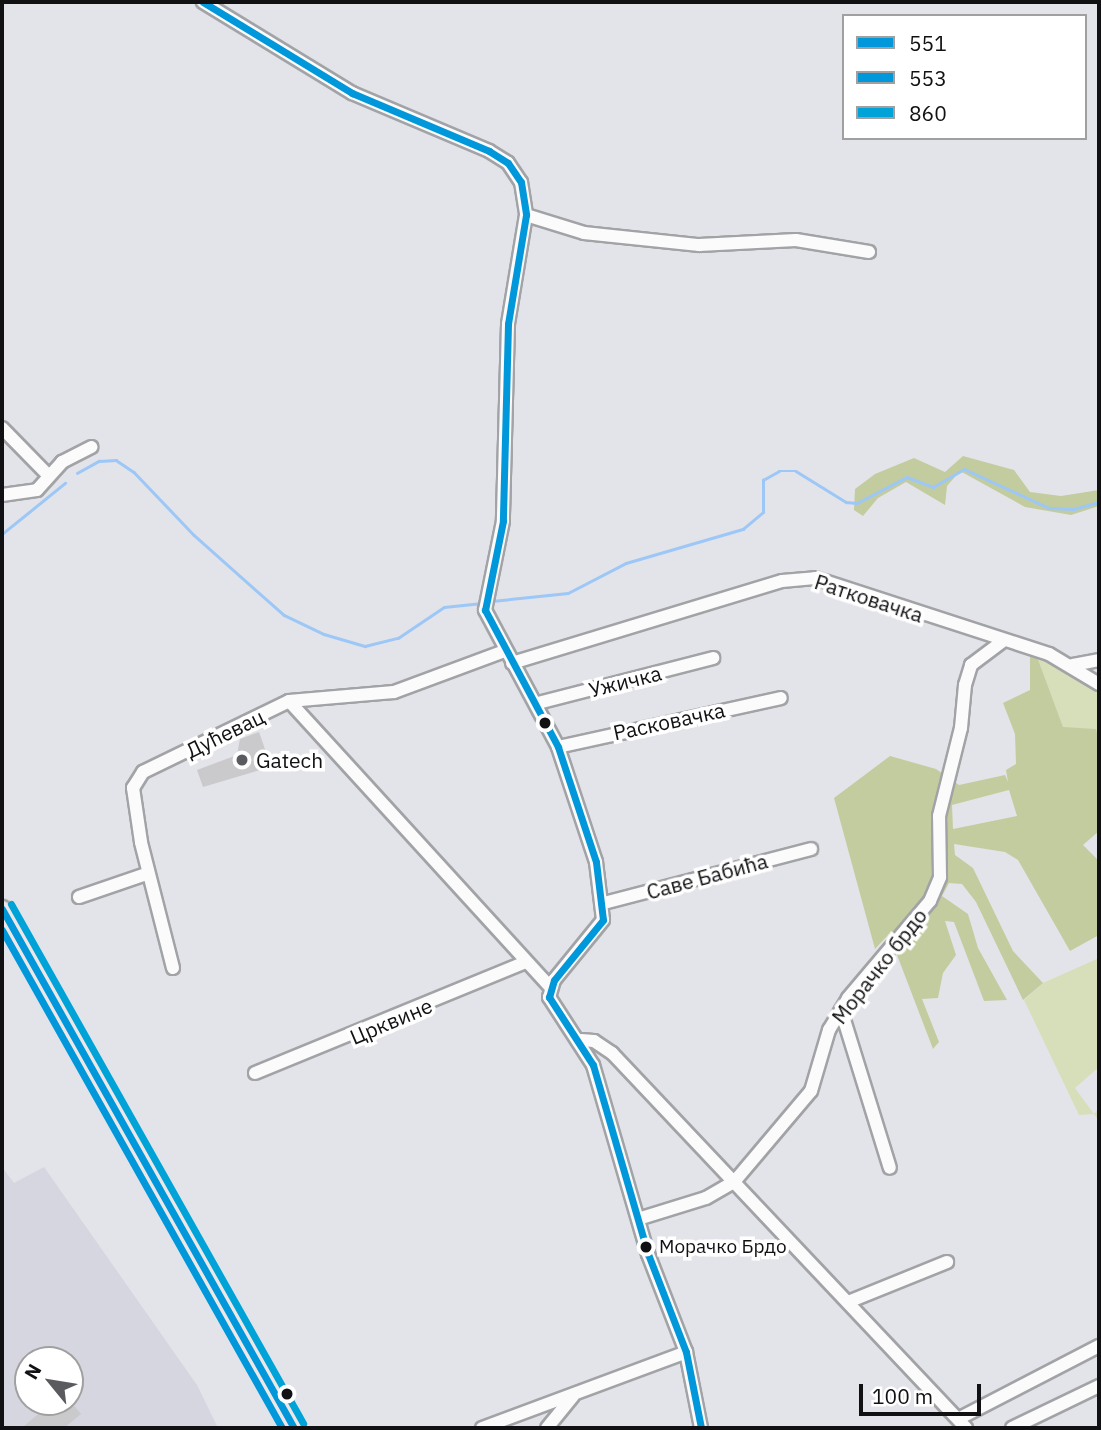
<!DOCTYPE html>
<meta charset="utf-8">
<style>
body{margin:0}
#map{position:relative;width:1101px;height:1430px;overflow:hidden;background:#e3e4e9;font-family:"IBM Plex Sans",sans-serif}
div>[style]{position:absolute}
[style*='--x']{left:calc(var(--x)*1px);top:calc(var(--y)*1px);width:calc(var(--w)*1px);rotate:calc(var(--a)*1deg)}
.built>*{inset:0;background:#d6d6e1}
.green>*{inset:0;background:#d6dfba}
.forest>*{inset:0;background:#c3cc9f}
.stream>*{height:2.5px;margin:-1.25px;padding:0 1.25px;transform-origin:1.25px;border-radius:1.25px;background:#9cc7f6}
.building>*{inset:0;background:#cac9cb}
.roads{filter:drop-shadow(2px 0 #a2a3a6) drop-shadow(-2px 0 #a2a3a6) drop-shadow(0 2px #a2a3a6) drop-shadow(0 -2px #a2a3a6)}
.minor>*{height:12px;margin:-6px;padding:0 6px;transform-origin:6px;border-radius:6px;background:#fbfbfc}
.major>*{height:16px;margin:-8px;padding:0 8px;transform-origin:8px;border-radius:8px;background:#efe6e6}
.bus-1>*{height:7px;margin:-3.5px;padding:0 3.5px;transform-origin:3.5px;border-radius:3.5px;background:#0098da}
.bus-2>*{height:7px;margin:-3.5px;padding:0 3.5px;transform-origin:3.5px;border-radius:3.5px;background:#0098da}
.bus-3>*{height:7px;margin:-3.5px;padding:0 3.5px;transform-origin:3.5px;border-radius:3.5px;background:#00a3d7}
.dots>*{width:19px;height:19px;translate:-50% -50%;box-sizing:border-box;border:4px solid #fff;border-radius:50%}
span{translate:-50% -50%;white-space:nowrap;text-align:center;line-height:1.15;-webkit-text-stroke:7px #fff;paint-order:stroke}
.bus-label{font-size:19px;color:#111114}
.left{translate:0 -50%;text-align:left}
.street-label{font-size:21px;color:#111114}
.poi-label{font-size:21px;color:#111114}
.frame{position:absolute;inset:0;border:4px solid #111114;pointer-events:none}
.legend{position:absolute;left:842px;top:14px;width:245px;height:126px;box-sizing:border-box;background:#fff;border:2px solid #a0a0a1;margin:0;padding:9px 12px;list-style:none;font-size:21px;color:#111114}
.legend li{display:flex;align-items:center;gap:14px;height:35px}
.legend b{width:35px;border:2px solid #a0a0a1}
.north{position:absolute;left:14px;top:1346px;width:70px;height:70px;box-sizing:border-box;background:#fff;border:2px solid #a0a0a1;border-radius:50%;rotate:300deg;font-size:19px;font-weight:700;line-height:28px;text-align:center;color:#111114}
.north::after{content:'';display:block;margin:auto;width:24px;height:32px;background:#5a5b5f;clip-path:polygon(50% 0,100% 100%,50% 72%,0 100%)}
.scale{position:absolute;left:859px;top:1384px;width:122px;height:32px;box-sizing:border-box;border:4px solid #111114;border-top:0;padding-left:9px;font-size:21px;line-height:24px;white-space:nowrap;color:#111114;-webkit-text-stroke:5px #fff;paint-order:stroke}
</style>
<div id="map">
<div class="built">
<i style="clip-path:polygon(evenodd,2px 1167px,14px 1183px,44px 1167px,197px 1385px,218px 1428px,2px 1428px,2px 1167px,28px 1360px,70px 1360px,70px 1402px,28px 1402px,28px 1360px)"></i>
</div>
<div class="green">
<i style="clip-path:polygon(1036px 654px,1099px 686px,1099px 742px,1095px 729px,1063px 728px)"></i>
<i style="clip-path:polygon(1099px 958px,1099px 1067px,1075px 1088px,1094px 1114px,1099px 1108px,1099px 1121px,1094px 1114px,1079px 1115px,1024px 1000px,1043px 983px)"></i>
</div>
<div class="forest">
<i style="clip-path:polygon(963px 456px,1014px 470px,1030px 492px,1061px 496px,1099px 490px,1099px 506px,1071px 515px,1025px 507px,960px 471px,947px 486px,945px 505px,906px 482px,878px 498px,863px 516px,854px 510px,855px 489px,875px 474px,914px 458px,945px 472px)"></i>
<i style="clip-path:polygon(evenodd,1036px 654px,1063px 727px,1096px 729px,1099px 742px,1099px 831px,1083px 845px,1099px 861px,1099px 935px,1070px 951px,1018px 860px,1005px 852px,954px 844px,955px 855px,973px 868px,1013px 951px,1043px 983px,1023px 1000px,976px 902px,962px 884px,949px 883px,942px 896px,968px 914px,978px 948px,1007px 1000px,984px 1001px,954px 922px,945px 921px,956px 955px,943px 973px,938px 998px,922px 999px,939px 1042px,933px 1049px,889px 934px,875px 949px,834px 798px,890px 756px,936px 769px,959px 785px,1005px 775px,1008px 782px,1006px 770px,1016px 764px,1015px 734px,1003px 703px,1030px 690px,1030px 656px,1036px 654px,1009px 790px,1017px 816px,953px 829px,952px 805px,1009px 790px)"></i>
</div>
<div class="stream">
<i style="--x:77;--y:473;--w:25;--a:-29"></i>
<i style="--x:99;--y:461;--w:17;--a:-3"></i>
<i style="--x:116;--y:460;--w:22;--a:34"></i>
<i style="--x:134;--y:472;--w:87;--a:46.4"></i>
<i style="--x:194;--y:535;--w:120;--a:41.6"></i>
<i style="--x:284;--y:615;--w:44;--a:25.4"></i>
<i style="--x:324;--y:634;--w:43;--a:16.3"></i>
<i style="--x:365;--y:646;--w:34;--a:-14"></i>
<i style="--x:398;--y:638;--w:55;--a:-34"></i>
<i style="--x:444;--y:607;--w:38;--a:-6"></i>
<i style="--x:2;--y:534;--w:81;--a:-39"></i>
<i style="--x:492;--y:601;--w:76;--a:-6"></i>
<i style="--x:568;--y:593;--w:65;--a:-27.3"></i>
<i style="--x:626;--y:563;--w:122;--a:-16.2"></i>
<i style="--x:743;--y:529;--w:26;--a:-40"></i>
<i style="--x:763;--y:512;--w:32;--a:-90"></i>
<i style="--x:763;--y:480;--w:18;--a:-29"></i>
<i style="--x:779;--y:471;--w:17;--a:0"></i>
<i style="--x:796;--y:471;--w:59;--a:31.8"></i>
<i style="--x:846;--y:502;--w:11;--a:5"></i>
<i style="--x:857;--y:503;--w:56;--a:-27.5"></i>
<i style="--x:907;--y:477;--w:28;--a:21"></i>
<i style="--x:933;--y:487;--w:36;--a:-30"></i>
<i style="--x:964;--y:469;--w:94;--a:24.6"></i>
<i style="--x:1049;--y:508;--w:25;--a:2"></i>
<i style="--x:1074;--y:509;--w:26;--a:-16"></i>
</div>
<div class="building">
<i style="clip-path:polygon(259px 732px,266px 752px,256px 761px,260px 770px,203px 787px,197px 770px,237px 755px,240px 739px)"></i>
<i style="clip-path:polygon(52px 1402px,71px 1402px,81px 1414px,64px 1428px,22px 1428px)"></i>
</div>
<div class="roads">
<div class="minor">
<i style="--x:203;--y:2;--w:175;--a:31.4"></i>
<i style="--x:352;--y:93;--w:149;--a:22.9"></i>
<i style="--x:489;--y:151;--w:22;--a:32"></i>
<i style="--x:508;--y:163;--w:23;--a:56"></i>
<i style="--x:521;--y:182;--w:33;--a:81"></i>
<i style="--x:526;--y:215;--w:110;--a:99.4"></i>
<i style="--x:508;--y:324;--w:197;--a:91.5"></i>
<i style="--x:503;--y:521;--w:91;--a:101.4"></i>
<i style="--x:485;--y:610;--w:155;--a:61.9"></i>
<i style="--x:558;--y:747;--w:121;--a:71.7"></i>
<i style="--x:596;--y:862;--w:58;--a:83.1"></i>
<i style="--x:603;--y:920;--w:77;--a:129.2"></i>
<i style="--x:554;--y:980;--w:18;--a:106"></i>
<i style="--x:549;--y:997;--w:81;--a:57.1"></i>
<i style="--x:593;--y:1065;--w:197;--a:73.8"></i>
<i style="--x:648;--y:1254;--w:105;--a:68.8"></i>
<i style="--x:686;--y:1352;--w:77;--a:78.8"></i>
<i style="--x:526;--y:215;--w:61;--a:17.2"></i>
<i style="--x:584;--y:233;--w:116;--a:6"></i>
<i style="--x:699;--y:245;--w:97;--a:-3"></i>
<i style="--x:796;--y:240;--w:74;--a:9.3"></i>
<i style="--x:2;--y:428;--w:67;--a:45.6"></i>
<i style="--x:2;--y:495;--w:35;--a:-8"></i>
<i style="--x:37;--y:490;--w:38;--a:-48"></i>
<i style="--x:62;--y:462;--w:33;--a:-27"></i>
<i style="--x:512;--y:663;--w:282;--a:-16.9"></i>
<i style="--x:782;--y:581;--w:33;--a:-5"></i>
<i style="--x:815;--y:578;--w:246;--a:18"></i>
<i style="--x:1049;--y:654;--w:58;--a:31"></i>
<i style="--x:1073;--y:665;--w:26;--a:-11"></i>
<i style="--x:289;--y:701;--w:387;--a:47.6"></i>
<i style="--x:538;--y:703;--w:181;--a:-14.4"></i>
<i style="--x:558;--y:747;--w:228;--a:-12.4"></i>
<i style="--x:79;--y:897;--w:71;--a:-18.9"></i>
<i style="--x:604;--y:903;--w:214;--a:-14.6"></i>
<i style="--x:173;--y:968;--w:130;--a:-104.3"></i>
<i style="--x:141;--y:842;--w:55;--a:-98.4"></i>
<i style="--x:133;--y:788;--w:19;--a:-58"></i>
<i style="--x:143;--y:772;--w:162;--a:-25.9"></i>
<i style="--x:289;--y:701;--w:105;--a:-4.9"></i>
<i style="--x:394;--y:692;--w:118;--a:-20.3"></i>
<i style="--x:841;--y:1010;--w:165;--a:72.8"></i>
<i style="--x:581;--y:1040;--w:13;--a:4"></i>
<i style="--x:594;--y:1041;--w:22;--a:34"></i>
<i style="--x:612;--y:1053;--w:516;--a:46.65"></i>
<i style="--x:255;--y:1073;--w:292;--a:-22.3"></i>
<i style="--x:638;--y:1219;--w:71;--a:-17.2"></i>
<i style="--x:706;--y:1198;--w:32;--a:-30"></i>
<i style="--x:734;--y:1182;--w:119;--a:-49.8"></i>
<i style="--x:811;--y:1091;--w:64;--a:-73.6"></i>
<i style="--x:829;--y:1030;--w:37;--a:-59"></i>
<i style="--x:848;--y:998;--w:127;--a:-49.8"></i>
<i style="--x:930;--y:901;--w:26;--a:-67"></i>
<i style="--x:940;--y:877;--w:61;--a:-90.9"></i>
<i style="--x:939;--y:816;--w:91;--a:-76"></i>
<i style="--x:961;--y:728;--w:43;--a:-84.7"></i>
<i style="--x:965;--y:685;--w:21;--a:-73"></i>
<i style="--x:971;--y:665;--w:40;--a:-37"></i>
<i style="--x:848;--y:1302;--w:107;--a:-22"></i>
<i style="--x:958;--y:1419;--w:159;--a:-27.4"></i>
<i style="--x:482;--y:1428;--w:218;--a:-20.4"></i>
<i style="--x:547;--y:1428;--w:41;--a:-50.9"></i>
<i style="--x:1012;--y:1428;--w:97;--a:-25.8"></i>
</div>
<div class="major">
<i style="--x:2;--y:909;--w:596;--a:60.64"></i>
</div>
</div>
<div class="bus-1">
<i style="--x:203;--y:2;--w:175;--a:31.4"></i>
<i style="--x:352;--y:93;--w:149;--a:22.9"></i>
<i style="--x:489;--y:151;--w:22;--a:32"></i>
<i style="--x:508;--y:163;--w:23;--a:56"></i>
<i style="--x:521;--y:182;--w:33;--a:81"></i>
<i style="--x:526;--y:215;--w:110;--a:99.4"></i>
<i style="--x:508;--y:324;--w:197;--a:91.5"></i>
<i style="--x:503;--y:521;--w:91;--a:101.4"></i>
<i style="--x:485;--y:610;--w:155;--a:61.9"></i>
<i style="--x:558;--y:747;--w:121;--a:71.7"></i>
<i style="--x:596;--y:862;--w:58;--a:83.1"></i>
<i style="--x:603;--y:920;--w:77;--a:129.2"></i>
<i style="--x:554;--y:980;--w:18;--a:106"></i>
<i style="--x:549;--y:997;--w:81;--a:57.1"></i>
<i style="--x:593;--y:1065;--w:197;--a:73.8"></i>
<i style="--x:648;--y:1254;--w:105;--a:68.8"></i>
<i style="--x:686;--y:1352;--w:77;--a:78.8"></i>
<i style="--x:2;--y:909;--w:596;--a:60.64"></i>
</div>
<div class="bus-2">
<i style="--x:2;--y:930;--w:571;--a:60.65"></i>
</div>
<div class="bus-3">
<i style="--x:11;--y:904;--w:596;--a:60.64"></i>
</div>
<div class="dots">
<i style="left:545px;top:723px;background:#111114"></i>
<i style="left:242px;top:760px;background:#5a5b5f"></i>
<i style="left:646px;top:1247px;background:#111114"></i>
<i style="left:287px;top:1394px;background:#111114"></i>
</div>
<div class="bus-label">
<span class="left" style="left:659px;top:1247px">Морачко Брдо</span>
</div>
<div class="street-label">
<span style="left:869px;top:598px;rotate:18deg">Ратковачка</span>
<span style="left:625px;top:681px;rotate:-14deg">Ужичка</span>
<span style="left:669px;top:721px;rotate:-12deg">Расковачка</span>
<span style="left:225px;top:733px;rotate:-26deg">Дућевац</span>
<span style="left:707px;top:876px;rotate:-15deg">Саве Бабића</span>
<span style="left:879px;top:966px;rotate:-52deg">Морачко брдо</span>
<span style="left:391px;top:1021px;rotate:-23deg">Црквине</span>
</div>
<div class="poi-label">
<span class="left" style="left:256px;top:760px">Gatech</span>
</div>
<div class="frame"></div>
<ul class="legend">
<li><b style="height:9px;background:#0098da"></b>551</li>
<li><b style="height:9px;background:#0098da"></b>553</li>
<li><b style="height:9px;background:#00a3d7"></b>860</li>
</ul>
<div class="north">N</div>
<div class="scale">100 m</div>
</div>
